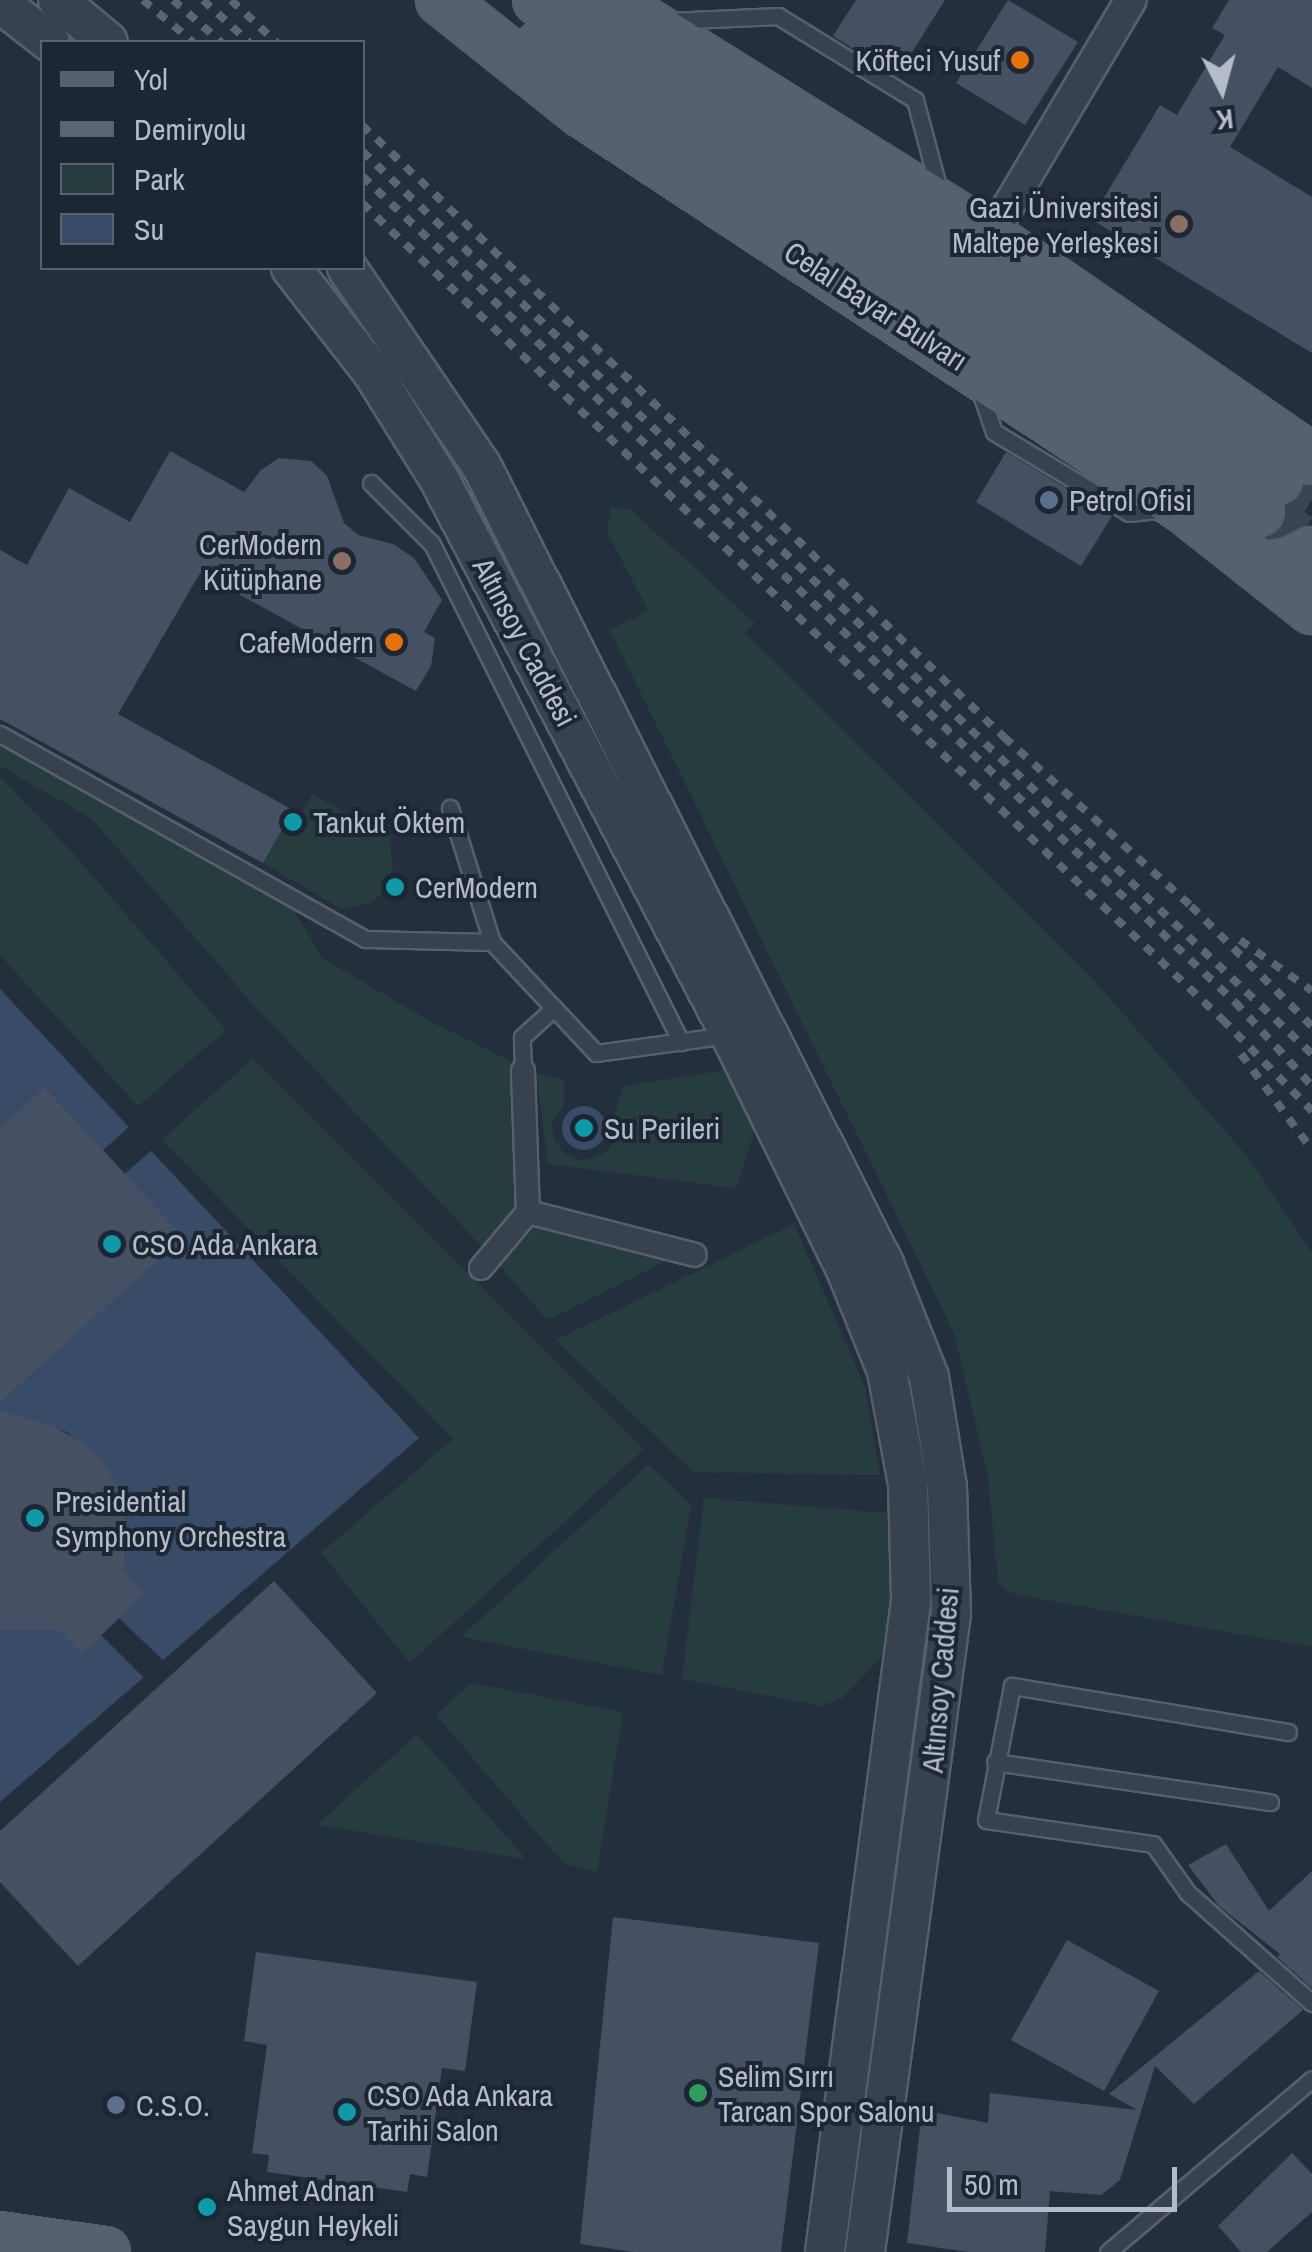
<!DOCTYPE html>
<meta charset="utf-8">
<style>
body{margin:0}
#map{position:relative;width:1312px;height:2252px;overflow:hidden;background:#242f3e;font-family:"Archivo Narrow",sans-serif}
div>[style]{position:absolute}
[style*='--x']{left:calc(var(--x)*1px);top:calc(var(--y)*1px);width:calc(var(--w)*1px);rotate:calc(var(--a)*1deg)}
.green>*{inset:0;background:#263c3f}
.water>*{inset:0;background:#394c67}
.round{border-radius:50%}
.pier>*{inset:0;background:#242f3e}
.building>*{inset:0;background:#455162}
.primary-tunnel>*{height:48px;margin-top:-24px;transform-origin:0;background:repeating-linear-gradient(90deg,#3a4453 0 48px,transparent 0 72px)}
.roads{filter:drop-shadow(2px 0 #565f6c) drop-shadow(-2px 0 #565f6c) drop-shadow(0 2px #565f6c) drop-shadow(0 -2px #565f6c)}
.service>*{height:15px;margin:-7.5px;padding:0 7.5px;transform-origin:7.5px;border-radius:7.5px;background:#38414e}
.pedestrian>*{height:22px;margin:-11px;padding:0 11px;transform-origin:11px;border-radius:11px;background:#38414e}
.minor>*{height:30px;margin:-15px;padding:0 15px;transform-origin:15px;border-radius:15px;background:#38414e}
.tertiary>*{height:38px;margin:-19px;padding:0 19px;transform-origin:19px;border-radius:19px;background:#38414e}
.primary>*{height:48px;margin:-24px;padding:0 24px;transform-origin:24px;border-radius:24px;background:#56606e}
.rail>*{height:8px;margin-top:-4px;transform-origin:0;background:repeating-linear-gradient(90deg,#5a6575 0 10px,transparent 0 20px)}
.dots>*{width:28px;height:28px;translate:-50% -50%;box-sizing:border-box;border:5px solid #1d2633;border-radius:50%}
span{translate:-50% -50%;white-space:nowrap;text-align:center;line-height:1.15;-webkit-text-stroke:8px #1d2633;paint-order:stroke}
.poi-label{font-size:30px;color:#b4bcc9}
.right{translate:-100% -50%;text-align:right}
.left{translate:0 -50%;text-align:left}
.street-label{font-size:30px;color:#b4bcc9}
.legend{position:absolute;left:40px;top:40px;width:325px;height:230px;box-sizing:border-box;background:#1d2633;border:2px solid #59626f;margin:0;padding:12px 18px;list-style:none;font-size:30px;color:#b4bcc9}
.legend li{display:flex;align-items:center;gap:20px;height:50px}
.legend b{width:50px;border:2px solid #59626f}
.north{position:absolute;left:1172px;top:40px;width:100px;height:100px;-webkit-text-stroke:8px #1d2633;paint-order:stroke;rotate:174deg;font-size:28px;font-weight:700;line-height:40px;text-align:center;color:#b4bcc9}
.north::after{content:'';display:block;margin:auto;width:35px;height:45px;background:#b4bcc9;clip-path:polygon(50% 0,100% 100%,50% 72%,0 100%)}
.scale{position:absolute;left:947px;top:2167px;width:230px;height:45px;box-sizing:border-box;border:5px solid #b4bcc9;border-top:0;padding-left:12px;font-size:30px;line-height:35px;white-space:nowrap;color:#b4bcc9;-webkit-text-stroke:8px #1d2633;paint-order:stroke}
</style>
<div id="map">
<div class="green">
<i style="clip-path:polygon(611px 507px,631px 510px,755px 623px,745px 632px,1094px 980px,1251px 1161px,1312px 1253px,1312px 1647px,1018px 1595px,1005px 1591px,998px 1581px,988px 1476px,954px 1333px,610px 630px,649px 611px,607px 533px)"></i>
<i style="clip-path:polygon(0 745px,293px 909px,322px 958px,433px 1023px,511px 1061px,521px 1206px,483px 1248px,252px 1003px,91px 818px,0 766px)"></i>
<i style="clip-path:polygon(0 777px,74px 854px,226px 1030px,138px 1106px,0 955px)"></i>
<i style="clip-path:polygon(312px 794px,390px 837px,393px 868px,385px 892px,371px 903px,341px 909px,263px 863px,293px 810px,302px 814px)"></i>
<i style="clip-path:polygon(253px 1058px,644px 1449px,410px 1663px,321px 1553px,453px 1439px,162px 1140px)"></i>
<i style="clip-path:polygon(726px 1070px,755px 1129px,736px 1188px,548px 1164px,536px 1073px,564px 1080px,564px 1105px,552px 1123px,554px 1139px,564px 1153px,579px 1160px,595px 1158px,609px 1149px,616px 1134px,614px 1117px,623px 1086px)"></i>
<i style="clip-path:polygon(794px 1224px,865px 1387px,880px 1475px,693px 1472px,556px 1340px)"></i>
<i style="clip-path:polygon(532px 1225px,671px 1259px,547px 1320px,497px 1263px)"></i>
<i style="clip-path:polygon(649px 1464px,691px 1505px,662px 1675px,461px 1637px)"></i>
<i style="clip-path:polygon(704px 1498px,888px 1513px,895px 1619px,883px 1656px,842px 1698px,821px 1706px,682px 1679px)"></i>
<i style="clip-path:polygon(472px 1683px,623px 1712px,597px 1872px,563px 1863px,436px 1715px)"></i>
<i style="clip-path:polygon(417px 1734px,526px 1859px,317px 1825px)"></i>
</div>
<div class="water">
<i style="clip-path:polygon(0 989px,419px 1438px,0 1802px,0 1630px,51px 1630px,67px 1626px,82px 1653px,145px 1593px,129px 1576px,118px 1581px,127px 1548px,126px 1513px,106px 1466px,67px 1432px,34px 1421px,0 1419px,0 1403px,182px 1237px,46px 1088px,0 1129px)"></i>
<i class="round" style="left:562px;top:1106px;width:44px;height:44px"></i>
</div>
<div class="pier">
<i style="clip-path:polygon(131px 1125px,153px 1149px,121px 1177px,99px 1154px)"></i>
<i style="clip-path:polygon(119px 1618px,167px 1664px,147px 1681px,101px 1635px)"></i>
</div>
<div class="building">
<i style="clip-path:polygon(856px 0,945px 0,897px 76px,833px 36px)"></i>
<i style="clip-path:polygon(1008px 0,1078px 42px,1025px 125px,956px 83px)"></i>
<i style="clip-path:polygon(1229px 0,1312px 0,1312px 88px,1278px 67px,1230px 147px,1312px 197px,1312px 353px,1091px 219px,1160px 105px,1177px 115px,1225px 35px,1212px 28px)"></i>
<i style="clip-path:polygon(170px 451px,244px 492px,261px 470px,279px 458px,311px 461px,327px 476px,344px 523px,358px 535px,393px 544px,414px 558px,442px 600px,424px 632px,435px 638px,431px 666px,416px 691px,200px 573px,118px 714px,293px 810px,263px 863px,0 719px,0 550px,27px 565px,69px 488px,130px 522px)"></i>
<i style="clip-path:polygon(1006px 452px,1112px 516px,1081px 566px,976px 502px)"></i>
<i style="clip-path:polygon(45px 1087px,183px 1237px,0 1403px,0 1129px)"></i>
<i style="clip-path:polygon(0 1411px,51px 1425px,82px 1442px,106px 1466px,122px 1497px,128px 1530px,123px 1570px,145px 1593px,82px 1654px,59px 1630px,0 1630px)"></i>
<i style="clip-path:polygon(274px 1581px,377px 1693px,78px 1966px,0 1882px,0 1831px)"></i>
<i style="clip-path:polygon(1226px 1844px,1269px 1911px,1312px 1871px,1312px 1988px,1277px 1957px,1280px 1954px,1219px 1906px,1188px 1865px)"></i>
<i style="clip-path:polygon(613px 1917px,819px 1943px,781px 2252px,633px 2252px,580px 2244px)"></i>
<i style="clip-path:polygon(1067px 1940px,1159px 1991px,1104px 2091px,1011px 2040px)"></i>
<i style="clip-path:polygon(256px 1952px,477px 1982px,465px 2071px,442px 2068px,427px 2177px,410px 2174px,407px 2192px,267px 2172px,269px 2155px,252px 2153px,267px 2045px,244px 2041px)"></i>
<i style="clip-path:polygon(1259px 1971px,1303px 2010px,1194px 2104px,1155px 2066px,1120px 2180px,1101px 2195px,1050px 2191px,1045px 2252px,968px 2252px,907px 2243px,922px 2110px,988px 2123px,990px 2093px,1137px 2110px,1109px 2094px)"></i>
<i style="clip-path:polygon(1292px 2153px,1312px 2174px,1312px 2212px,1267px 2252px,1241px 2252px,1218px 2226px)"></i>
</div>
<div class="primary-tunnel">
<i style="--x:1278;--y:479;--w:40;--a:32.9"></i>
<i style="--x:1259;--y:511;--w:64;--a:33.4"></i>
</div>
<div class="roads">
<div class="service">
<i style="--x:669;--y:21;--w:109;--a:-2.6"></i>
<i style="--x:778;--y:16;--w:161;--a:31.5"></i>
<i style="--x:915;--y:100;--w:97;--a:75.1"></i>
<i style="--x:979;--y:388;--w:46;--a:71.2"></i>
<i style="--x:994;--y:432;--w:157;--a:31"></i>
<i style="--x:1129;--y:513;--w:37;--a:-6"></i>
<i style="--x:371;--y:483;--w:86;--a:45"></i>
<i style="--x:432;--y:544;--w:557;--a:63.43"></i>
<i style="--x:0;--y:734;--w:419;--a:29.3"></i>
<i style="--x:365;--y:939;--w:127;--a:1.4"></i>
<i style="--x:450;--y:808;--w:140;--a:72.6"></i>
<i style="--x:492;--y:942;--w:152;--a:46.9"></i>
<i style="--x:596;--y:1053;--w:133;--a:-7.8"></i>
<i style="--x:523;--y:1071;--w:34;--a:-92"></i>
<i style="--x:522;--y:1037;--w:43;--a:-42.2"></i>
<i style="--x:1288;--y:1732;--w:280;--a:-170.5"></i>
<i style="--x:1012;--y:1686;--w:136;--a:101"></i>
<i style="--x:986;--y:1820;--w:169;--a:8.2"></i>
<i style="--x:1153;--y:1844;--w:60;--a:54.5"></i>
<i style="--x:1188;--y:1893;--w:166;--a:41.6"></i>
<i style="--x:995;--y:1762;--w:278;--a:8.3"></i>
<i style="--x:1108;--y:2252;--w:267;--a:-40.3"></i>
</div>
<div class="pedestrian">
<i style="--x:523;--y:1071;--w:141;--a:88"></i>
<i style="--x:481;--y:1268;--w:73;--a:-50"></i>
<i style="--x:528;--y:1212;--w:172;--a:14.4"></i>
</div>
<div class="minor">
<i style="--x:990;--y:237;--w:276;--a:-59.3"></i>
</div>
<div class="tertiary">
<i style="--x:58;--y:0;--w:65;--a:40"></i>
<i style="--x:0;--y:3;--w:63;--a:38"></i>
<i style="--x:291;--y:268;--w:133;--a:52"></i>
<i style="--x:373;--y:373;--w:125;--a:58.1"></i>
<i style="--x:439;--y:479;--w:627;--a:62.33"></i>
<i style="--x:730;--y:1034;--w:265;--a:63.8"></i>
<i style="--x:847;--y:1272;--w:107;--a:68"></i>
<i style="--x:887;--y:1371;--w:115;--a:79.5"></i>
<i style="--x:908;--y:1484;--w:117;--a:88.5"></i>
<i style="--x:911;--y:1601;--w:657;--a:97.53"></i>
<i style="--x:347;--y:268;--w:238;--a:55.8"></i>
<i style="--x:481;--y:465;--w:895;--a:63.23"></i>
<i style="--x:884;--y:1264;--w:122;--a:68.3"></i>
<i style="--x:929;--y:1377;--w:111;--a:80.7"></i>
<i style="--x:947;--y:1487;--w:127;--a:88.2"></i>
<i style="--x:951;--y:1614;--w:644;--a:97.68"></i>
</div>
<div class="primary">
<i style="--x:441;--y:0;--w:180;--a:38.5"></i>
<i style="--x:582;--y:112;--w:721;--a:33.34"></i>
<i style="--x:1184;--y:508;--w:163;--a:38.3"></i>
<i style="--x:538;--y:0;--w:881;--a:32.91"></i>
<i style="--x:609;--y:0;--w:449;--a:31.9"></i>
<i style="--x:990;--y:237;--w:391;--a:34.6"></i>
<i style="--x:541;--y:45;--w:856;--a:32.98"></i>
<i style="--x:1264;--y:567;--w:26;--a:-9"></i>
<i style="--x:1290;--y:563;--w:25;--a:-27"></i>
<i style="--x:0;--y:2237;--w:106;--a:8.1"></i>
</div>
</div>
<div class="rail">
<i style="--x:143;--y:0;--w:65;--a:40"></i>
<i style="--x:173;--y:0;--w:64;--a:41.2"></i>
<i style="--x:203;--y:0;--w:62;--a:42.4"></i>
<i style="--x:231;--y:0;--w:62;--a:43"></i>
<i style="--x:362;--y:125;--w:887;--a:43.63"></i>
<i style="--x:1004;--y:737;--w:252;--a:42.1"></i>
<i style="--x:1191;--y:906;--w:170;--a:44.8"></i>
<i style="--x:362;--y:151;--w:1311;--a:43.55"></i>
<i style="--x:362;--y:176;--w:1202;--a:43.42"></i>
<i style="--x:1235;--y:1002;--w:114;--a:47.5"></i>
<i style="--x:362;--y:203;--w:1186;--a:43.5"></i>
<i style="--x:1222;--y:1019;--w:129;--a:45.6"></i>
<i style="--x:1240;--y:940;--w:88;--a:35.3"></i>
<i style="--x:1241;--y:1054;--w:119;--a:53.5"></i>
</div>
<div class="dots">
<i style="left:1020px;top:60px;background:#e8710a"></i>
<i style="left:1179px;top:224px;background:#8d6e63"></i>
<i style="left:1049px;top:500px;background:#5c6f8a"></i>
<i style="left:342px;top:561px;background:#8d6e63"></i>
<i style="left:394px;top:642px;background:#e8710a"></i>
<i style="left:293px;top:822px;background:#0f9aa8"></i>
<i style="left:395px;top:887px;background:#0f9aa8"></i>
<i style="left:584px;top:1128px;background:#0f9aa8"></i>
<i style="left:112px;top:1244px;background:#0f9aa8"></i>
<i style="left:35px;top:1518px;background:#0f9aa8"></i>
<i style="left:698px;top:2093px;background:#2e9e5b"></i>
<i style="left:116px;top:2105px;background:#5c6f8a"></i>
<i style="left:347px;top:2112px;background:#0f9aa8"></i>
<i style="left:207px;top:2207px;background:#0f9aa8"></i>
</div>
<div class="poi-label">
<span class="right" style="left:1000px;top:60px">Köfteci Yusuf</span>
<span class="right" style="left:1159px;top:224px">Gazi Üniversitesi<br>Maltepe Yerleşkesi</span>
<span class="left" style="left:1069px;top:500px">Petrol Ofisi</span>
<span class="right" style="left:322px;top:561px">CerModern<br>Kütüphane</span>
<span class="right" style="left:374px;top:642px">CafeModern</span>
<span class="left" style="left:313px;top:822px">Tankut Öktem</span>
<span class="left" style="left:415px;top:887px">CerModern</span>
<span class="left" style="left:604px;top:1128px">Su Perileri</span>
<span class="left" style="left:132px;top:1244px">CSO Ada Ankara</span>
<span class="left" style="left:55px;top:1518px">Presidential<br>Symphony Orchestra</span>
<span class="left" style="left:718px;top:2093px">Selim Sırrı<br>Tarcan Spor Salonu</span>
<span class="left" style="left:367px;top:2112px">CSO Ada Ankara<br>Tarihi Salon</span>
<span class="left" style="left:136px;top:2105px">C.S.O.</span>
<span class="left" style="left:227px;top:2207px">Ahmet Adnan<br>Saygun Heykeli</span>
</div>
<div class="street-label">
<span style="left:876px;top:306px;rotate:33deg">Celal Bayar Bulvarı</span>
<span style="left:525px;top:642px;rotate:62deg">Altınsoy Caddesi</span>
<span style="left:940px;top:1680px;rotate:-85deg">Altınsoy Caddesi</span>
</div>
<ul class="legend">
<li><b style="height:12px;background:#56606e"></b>Yol</li>
<li><b style="height:12px;background:#5a6575"></b>Demiryolu</li>
<li><b style="height:28px;background:#263c3f"></b>Park</li>
<li><b style="height:28px;background:#394c67"></b>Su</li>
</ul>
<div class="north">K</div>
<div class="scale">50 m</div>
</div>
